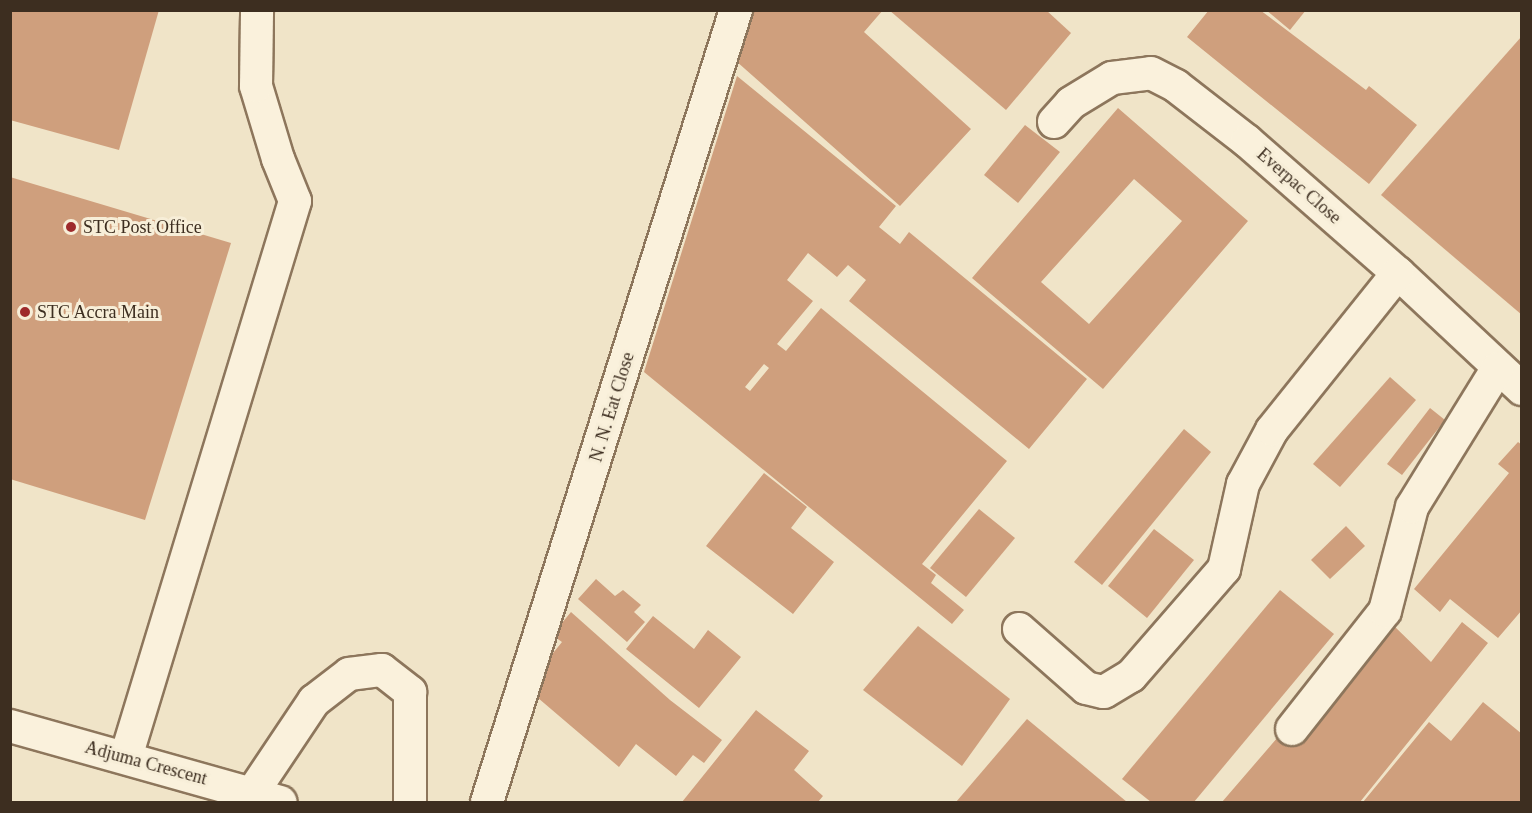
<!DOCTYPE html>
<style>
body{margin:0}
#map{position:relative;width:1532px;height:813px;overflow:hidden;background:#f0e4c8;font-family:"Times New Roman",serif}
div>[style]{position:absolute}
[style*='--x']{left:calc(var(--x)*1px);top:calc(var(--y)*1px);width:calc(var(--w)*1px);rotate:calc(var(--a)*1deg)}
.building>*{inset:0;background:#cf9f7d}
.roads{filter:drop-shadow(2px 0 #8d765c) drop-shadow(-2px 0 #8d765c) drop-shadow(0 2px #8d765c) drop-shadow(0 -2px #8d765c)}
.minor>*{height:32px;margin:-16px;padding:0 16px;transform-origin:16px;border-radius:16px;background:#faf1dc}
.dots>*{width:16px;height:16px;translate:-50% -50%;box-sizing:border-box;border:3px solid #f7eed8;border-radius:50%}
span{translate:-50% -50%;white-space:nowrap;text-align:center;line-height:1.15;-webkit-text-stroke:6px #f7eed8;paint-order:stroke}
.street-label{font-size:18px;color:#3d2e20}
.poi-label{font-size:18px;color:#3d2e20}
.left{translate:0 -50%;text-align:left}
.frame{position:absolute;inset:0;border:12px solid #3d2e20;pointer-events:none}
</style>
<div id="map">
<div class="building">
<i style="clip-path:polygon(10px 10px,159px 10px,119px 150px,10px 120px)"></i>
<i style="clip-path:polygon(753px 10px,883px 10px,864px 32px,971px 129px,900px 206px,736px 61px)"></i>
<i style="clip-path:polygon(889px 10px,1046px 10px,1071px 33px,1006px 110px)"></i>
<i style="clip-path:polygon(1209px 10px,1260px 10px,1366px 90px,1369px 86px,1417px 125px,1369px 184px,1187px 37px)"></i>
<i style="clip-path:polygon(1266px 10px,1306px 10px,1290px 30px)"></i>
<i style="clip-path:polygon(1522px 36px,1522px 315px,1381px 195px)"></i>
<i style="clip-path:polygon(evenodd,737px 76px,896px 206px,879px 227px,900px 244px,909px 232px,1087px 379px,1029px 449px,849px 301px,866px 280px,848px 265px,837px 277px,808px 253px,787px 280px,813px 301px,777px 344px,786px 351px,821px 308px,1007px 461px,922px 564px,936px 575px,931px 583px,964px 610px,952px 624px,644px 372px,737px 76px,764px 364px,769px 368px,750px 391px,745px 387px,764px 364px)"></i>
<i style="clip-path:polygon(evenodd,1118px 108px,1248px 221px,1103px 389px,972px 278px,1118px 108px,1134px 179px,1182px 221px,1089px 324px,1041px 282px,1134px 179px)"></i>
<i style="clip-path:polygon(1025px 125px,1060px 152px,1018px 203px,984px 175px)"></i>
<i style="clip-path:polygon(10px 177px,231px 243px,145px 520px,10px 479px)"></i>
<i style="clip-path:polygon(1390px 377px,1416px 400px,1340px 487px,1313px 464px)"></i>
<i style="clip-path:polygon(1430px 408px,1445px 420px,1402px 475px,1387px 464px)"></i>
<i style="clip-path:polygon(1184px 429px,1211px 452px,1102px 585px,1074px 562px)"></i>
<i style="clip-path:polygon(1518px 442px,1522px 445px,1522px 610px,1498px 638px,1450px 599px,1440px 612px,1414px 589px,1509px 473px,1498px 464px)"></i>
<i style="clip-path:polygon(764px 473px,807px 507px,791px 528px,834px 562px,793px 614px,706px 546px)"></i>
<i style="clip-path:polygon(979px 509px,1015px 538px,966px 597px,930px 568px)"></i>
<i style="clip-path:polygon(1346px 526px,1365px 546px,1330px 579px,1311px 560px)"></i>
<i style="clip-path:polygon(1154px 529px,1194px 560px,1147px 618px,1108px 586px)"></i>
<i style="clip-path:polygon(596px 579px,615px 596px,623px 590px,641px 605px,634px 612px,645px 622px,627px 642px,578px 599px)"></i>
<i style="clip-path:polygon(1280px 590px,1334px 634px,1194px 802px,1151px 802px,1122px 779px)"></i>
<i style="clip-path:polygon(571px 612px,670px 700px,722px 740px,704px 763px,693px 755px,676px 776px,636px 744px,619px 767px,531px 692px,545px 663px,562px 642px,552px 635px)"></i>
<i style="clip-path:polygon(653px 616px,694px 649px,708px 630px,741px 657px,699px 708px,626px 649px)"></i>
<i style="clip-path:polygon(1462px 622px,1488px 643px,1360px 802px,1222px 802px,1278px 737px,1290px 747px,1392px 624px,1431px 662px)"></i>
<i style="clip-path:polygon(918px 626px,1010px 699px,962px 766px,863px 690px)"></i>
<i style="clip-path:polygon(1483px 702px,1522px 734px,1522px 802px,1363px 802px,1429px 722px,1451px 741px)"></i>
<i style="clip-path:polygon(756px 710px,809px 751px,794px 770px,823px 796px,818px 802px,682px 802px)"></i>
<i style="clip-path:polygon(1027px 719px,1127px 802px,956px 802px)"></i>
</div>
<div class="roads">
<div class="minor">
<i style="--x:1054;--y:122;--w:25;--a:-48"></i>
<i style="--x:1071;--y:103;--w:48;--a:-31.4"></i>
<i style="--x:1112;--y:78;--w:39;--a:-7"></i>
<i style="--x:1151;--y:73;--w:28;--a:27"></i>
<i style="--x:1176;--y:86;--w:90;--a:37.8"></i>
<i style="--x:1247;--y:141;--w:201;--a:41.2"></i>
<i style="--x:1398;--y:273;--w:170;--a:43.1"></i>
<i style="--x:1019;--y:629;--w:89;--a:41.4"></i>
<i style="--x:1086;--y:688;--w:18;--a:13"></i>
<i style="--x:1104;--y:692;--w:31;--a:-31"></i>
<i style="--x:1131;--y:676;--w:142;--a:-49"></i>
<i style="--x:1224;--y:569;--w:87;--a:-77.4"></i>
<i style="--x:1243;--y:484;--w:61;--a:-61.8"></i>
<i style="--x:1272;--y:430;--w:201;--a:-51.3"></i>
<i style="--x:10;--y:726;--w:281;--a:15.7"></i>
<i style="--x:1292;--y:729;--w:150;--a:-51.8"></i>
<i style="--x:1385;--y:611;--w:107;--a:-75.4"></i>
<i style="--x:1412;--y:507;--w:163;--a:-58.3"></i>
<i style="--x:126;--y:757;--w:581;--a:-73.09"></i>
<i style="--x:295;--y:201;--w:45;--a:-112"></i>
<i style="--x:278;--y:159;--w:76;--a:-106.8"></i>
<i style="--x:256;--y:86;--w:76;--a:-89.2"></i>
<i style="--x:253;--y:792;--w:110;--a:-56.2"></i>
<i style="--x:314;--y:701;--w:44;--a:-37.6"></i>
<i style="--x:349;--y:674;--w:33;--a:-7"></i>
<i style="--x:382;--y:670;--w:36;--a:38"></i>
<i style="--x:410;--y:692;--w:110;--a:90"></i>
<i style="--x:487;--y:802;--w:830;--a:-72.55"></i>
</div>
</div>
<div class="dots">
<i style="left:71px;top:227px;background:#9e2a2b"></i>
<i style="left:25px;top:312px;background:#9e2a2b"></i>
</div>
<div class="street-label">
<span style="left:1299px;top:186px;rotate:41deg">Everpac Close</span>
<span style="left:612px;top:407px;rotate:-73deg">N. N. Eat Close</span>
<span style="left:146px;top:763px;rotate:15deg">Adjuma Crescent</span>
</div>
<div class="poi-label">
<span class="left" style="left:83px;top:227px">STC Post Office</span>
<span class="left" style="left:37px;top:312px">STC Accra Main</span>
</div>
<div class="frame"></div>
</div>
